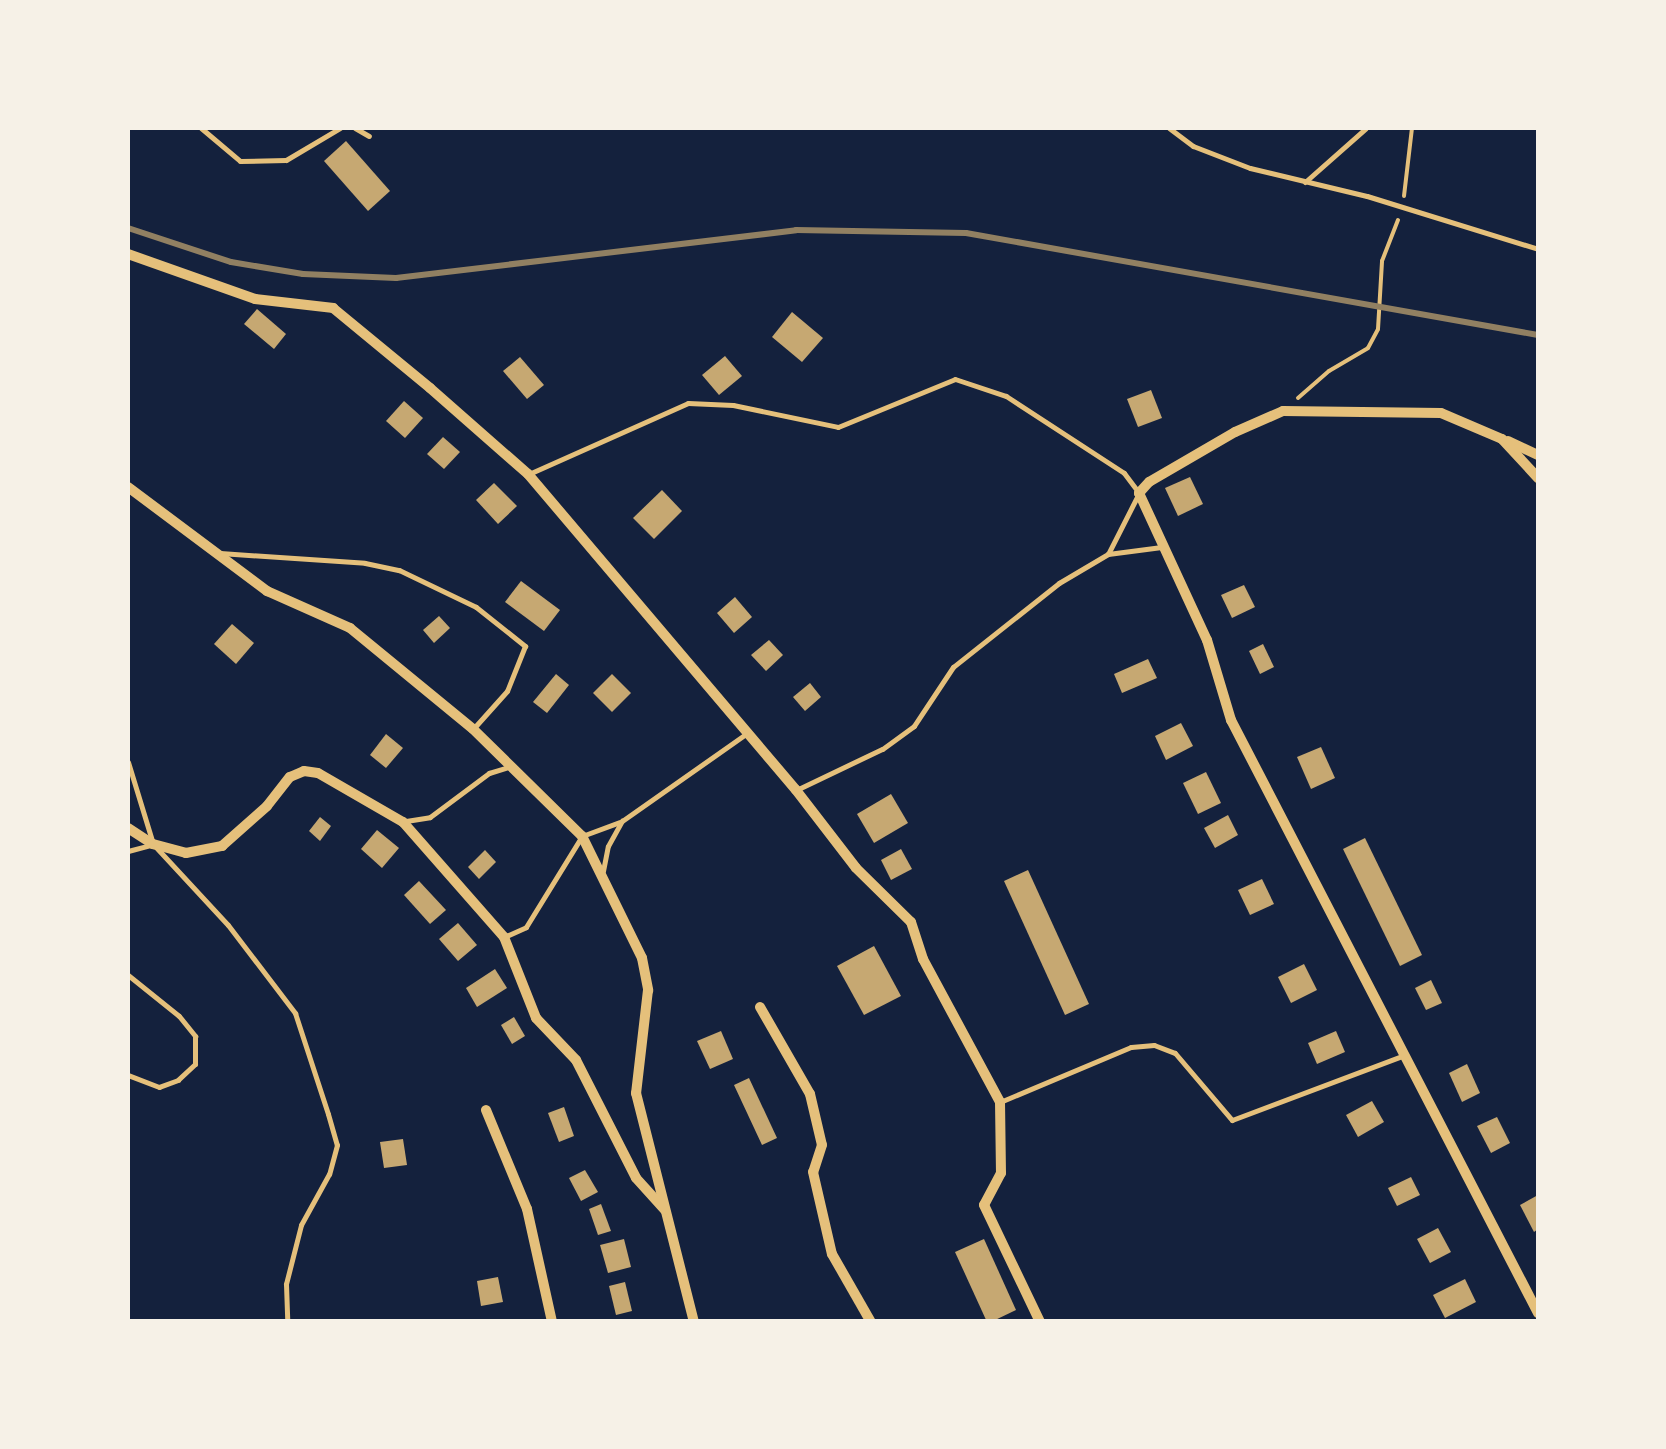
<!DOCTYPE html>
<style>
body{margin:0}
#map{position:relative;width:1666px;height:1449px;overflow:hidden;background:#14213d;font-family:Bitter,serif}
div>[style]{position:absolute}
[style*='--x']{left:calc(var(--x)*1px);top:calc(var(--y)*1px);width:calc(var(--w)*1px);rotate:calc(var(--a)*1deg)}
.building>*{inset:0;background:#c6a872}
.path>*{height:4px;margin:-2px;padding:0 2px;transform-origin:2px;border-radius:2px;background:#e5c07b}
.service>*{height:5px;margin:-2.5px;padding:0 2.5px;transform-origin:2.5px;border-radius:2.5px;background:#e5c07b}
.minor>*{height:10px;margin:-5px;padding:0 5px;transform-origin:5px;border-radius:5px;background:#e5c07b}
.rail>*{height:6px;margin:-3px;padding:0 3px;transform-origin:3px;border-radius:3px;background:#918062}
span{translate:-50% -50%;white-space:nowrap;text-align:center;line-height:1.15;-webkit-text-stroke:10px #f6f1e7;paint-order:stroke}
.frame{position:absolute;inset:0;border:130px solid #f6f1e7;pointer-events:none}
</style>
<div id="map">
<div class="building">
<i style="clip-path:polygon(346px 141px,390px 191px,368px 211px,324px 161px)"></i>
<i style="clip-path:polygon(257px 309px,286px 334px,274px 349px,244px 324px)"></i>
<i style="clip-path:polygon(792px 312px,823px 338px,802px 362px,772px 337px)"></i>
<i style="clip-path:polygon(725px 356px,742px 376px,719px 395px,702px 375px)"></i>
<i style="clip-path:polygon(520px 357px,544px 385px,527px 399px,503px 371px)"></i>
<i style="clip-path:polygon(1151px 390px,1162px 418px,1138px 427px,1127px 399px)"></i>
<i style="clip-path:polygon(404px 401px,423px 418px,405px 438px,386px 421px)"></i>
<i style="clip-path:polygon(443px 437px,460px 452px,444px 469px,427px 454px)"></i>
<i style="clip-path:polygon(1190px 477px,1203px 504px,1178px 516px,1165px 488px)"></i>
<i style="clip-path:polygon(494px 483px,517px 506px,498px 524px,476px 500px)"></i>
<i style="clip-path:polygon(662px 490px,682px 511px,654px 539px,633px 518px)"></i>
<i style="clip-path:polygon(521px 581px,560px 610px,544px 631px,505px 602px)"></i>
<i style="clip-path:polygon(1244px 585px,1255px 607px,1232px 618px,1221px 595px)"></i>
<i style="clip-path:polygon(735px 597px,752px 617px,734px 633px,717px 613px)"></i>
<i style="clip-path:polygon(439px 616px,450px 628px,434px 643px,423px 630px)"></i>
<i style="clip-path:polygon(232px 624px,254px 643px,236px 664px,214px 644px)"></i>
<i style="clip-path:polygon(769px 640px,783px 655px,766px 671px,751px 655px)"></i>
<i style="clip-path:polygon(1263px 644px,1274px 667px,1260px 674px,1249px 651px)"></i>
<i style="clip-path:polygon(1148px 659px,1157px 678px,1122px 693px,1114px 674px)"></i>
<i style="clip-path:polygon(556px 674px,569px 685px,547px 713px,533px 702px)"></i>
<i style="clip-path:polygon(612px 674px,631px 693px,612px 712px,593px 693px)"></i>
<i style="clip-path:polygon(810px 683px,821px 697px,805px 711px,793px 697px)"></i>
<i style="clip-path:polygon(1181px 723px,1193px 746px,1166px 760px,1155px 736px)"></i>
<i style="clip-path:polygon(386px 734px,403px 748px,386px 768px,370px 755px)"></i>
<i style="clip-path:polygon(1321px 747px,1335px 778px,1311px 789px,1297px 757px)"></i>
<i style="clip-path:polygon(1206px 772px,1221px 803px,1198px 814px,1183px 783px)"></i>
<i style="clip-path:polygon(891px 794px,908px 823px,874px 843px,857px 814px)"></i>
<i style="clip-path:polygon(1228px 815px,1238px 835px,1215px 848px,1204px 828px)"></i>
<i style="clip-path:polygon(320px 817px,331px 826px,320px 841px,309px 831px)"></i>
<i style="clip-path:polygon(377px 830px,399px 848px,382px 868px,361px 849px)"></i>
<i style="clip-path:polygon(1365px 838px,1422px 955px,1400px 966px,1343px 849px)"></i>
<i style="clip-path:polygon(901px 849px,912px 869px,891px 880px,881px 860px)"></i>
<i style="clip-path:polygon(485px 850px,496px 862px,479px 879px,468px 867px)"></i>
<i style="clip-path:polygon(1028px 870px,1089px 1004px,1065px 1015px,1004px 881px)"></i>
<i style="clip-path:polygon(1262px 879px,1274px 904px,1250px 915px,1238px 890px)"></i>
<i style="clip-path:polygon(419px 881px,446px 910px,430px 924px,404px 895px)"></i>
<i style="clip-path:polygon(458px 923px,477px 945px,458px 961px,439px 939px)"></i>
<i style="clip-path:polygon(874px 946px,901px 996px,864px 1015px,837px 966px)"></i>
<i style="clip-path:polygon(1304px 964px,1317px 990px,1291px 1003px,1278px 977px)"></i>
<i style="clip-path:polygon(495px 969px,507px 988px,477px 1007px,466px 988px)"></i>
<i style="clip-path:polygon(1431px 980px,1442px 1003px,1426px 1010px,1415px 988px)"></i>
<i style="clip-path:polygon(514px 1017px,525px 1036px,512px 1044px,501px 1025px)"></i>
<i style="clip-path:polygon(721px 1031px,733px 1059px,710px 1069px,697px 1041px)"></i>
<i style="clip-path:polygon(1336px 1031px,1345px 1052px,1317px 1064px,1308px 1043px)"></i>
<i style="clip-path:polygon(1467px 1064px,1480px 1093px,1462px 1102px,1449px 1073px)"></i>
<i style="clip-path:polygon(749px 1078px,777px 1138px,762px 1145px,734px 1085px)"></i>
<i style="clip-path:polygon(1372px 1101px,1384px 1122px,1358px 1137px,1346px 1115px)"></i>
<i style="clip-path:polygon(564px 1107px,574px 1136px,559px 1142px,548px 1113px)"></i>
<i style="clip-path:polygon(1497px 1117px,1510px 1143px,1491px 1153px,1477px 1126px)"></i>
<i style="clip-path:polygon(403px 1139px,407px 1165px,384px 1168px,380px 1142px)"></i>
<i style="clip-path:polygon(585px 1170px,598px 1192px,581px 1201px,569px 1178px)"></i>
<i style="clip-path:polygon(1411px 1177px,1420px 1195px,1397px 1206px,1388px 1188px)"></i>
<i style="clip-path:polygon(1538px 1195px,1538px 1229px,1534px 1232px,1520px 1205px)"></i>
<i style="clip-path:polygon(601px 1204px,611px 1231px,598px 1235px,589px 1209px)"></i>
<i style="clip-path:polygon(1438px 1228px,1451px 1252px,1430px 1263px,1417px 1239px)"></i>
<i style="clip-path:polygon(624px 1239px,631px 1267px,608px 1273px,600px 1245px)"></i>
<i style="clip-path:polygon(984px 1239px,1016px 1310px,991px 1322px,987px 1322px,955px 1252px)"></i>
<i style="clip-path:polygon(498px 1277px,503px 1302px,481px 1306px,477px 1281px)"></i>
<i style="clip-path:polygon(1465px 1279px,1476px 1302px,1445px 1318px,1433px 1295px)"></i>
<i style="clip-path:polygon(625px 1282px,632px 1311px,616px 1315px,609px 1286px)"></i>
</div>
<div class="path">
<i style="--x:1404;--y:196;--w:68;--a:-83.3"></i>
<i style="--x:1298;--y:398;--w:41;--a:-41.1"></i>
<i style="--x:1329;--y:371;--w:45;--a:-30.5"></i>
<i style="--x:1368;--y:348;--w:21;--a:-62"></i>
<i style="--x:1378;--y:329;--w:68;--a:-86.6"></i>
<i style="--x:1382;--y:261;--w:44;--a:-68.7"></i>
</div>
<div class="service">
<i style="--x:201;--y:128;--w:51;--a:40.2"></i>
<i style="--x:240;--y:161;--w:46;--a:-1.2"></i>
<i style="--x:286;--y:160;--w:63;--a:-30.7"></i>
<i style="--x:355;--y:128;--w:16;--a:30"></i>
<i style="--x:1169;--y:128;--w:30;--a:37"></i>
<i style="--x:1193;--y:146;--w:61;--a:21.1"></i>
<i style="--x:1250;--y:168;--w:120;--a:13.5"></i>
<i style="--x:1367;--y:196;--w:179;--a:17.2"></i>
<i style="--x:1305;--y:182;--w:81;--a:-41.5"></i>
<i style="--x:531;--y:473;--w:172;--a:-24"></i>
<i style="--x:688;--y:403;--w:45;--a:2.5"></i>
<i style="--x:733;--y:405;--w:107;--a:11.8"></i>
<i style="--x:838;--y:427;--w:126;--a:-22.3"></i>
<i style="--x:955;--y:379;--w:54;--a:18.4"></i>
<i style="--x:1006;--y:396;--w:141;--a:33.1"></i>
<i style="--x:1124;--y:473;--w:25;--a:53"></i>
<i style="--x:1139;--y:493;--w:68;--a:116.9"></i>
<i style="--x:1108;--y:554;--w:57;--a:149.4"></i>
<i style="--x:1059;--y:583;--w:135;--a:141.6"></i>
<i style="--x:953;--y:667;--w:71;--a:123.5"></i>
<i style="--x:914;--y:726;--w:39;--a:144"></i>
<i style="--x:882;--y:749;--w:95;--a:154.5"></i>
<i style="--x:220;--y:553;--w:145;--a:3.9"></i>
<i style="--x:365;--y:563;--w:35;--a:12"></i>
<i style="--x:399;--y:570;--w:85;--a:25.7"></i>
<i style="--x:476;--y:607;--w:63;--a:38.5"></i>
<i style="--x:525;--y:646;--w:48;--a:111.8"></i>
<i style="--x:507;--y:691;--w:51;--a:131.8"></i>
<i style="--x:1108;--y:554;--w:54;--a:-7.4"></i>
<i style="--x:128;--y:762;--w:86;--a:73"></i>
<i style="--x:153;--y:844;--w:110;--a:47.2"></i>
<i style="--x:228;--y:925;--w:111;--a:52.7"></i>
<i style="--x:295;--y:1013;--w:106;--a:71.9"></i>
<i style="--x:328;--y:1114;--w:32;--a:74"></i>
<i style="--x:337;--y:1145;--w:30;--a:105"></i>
<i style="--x:329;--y:1174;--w:58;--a:118.8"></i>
<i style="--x:301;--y:1225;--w:61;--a:104.3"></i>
<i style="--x:286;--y:1284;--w:38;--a:88"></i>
<i style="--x:406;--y:821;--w:24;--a:-9"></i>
<i style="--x:430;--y:817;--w:74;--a:-36.7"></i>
<i style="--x:489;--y:773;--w:21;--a:-17"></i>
<i style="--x:128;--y:851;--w:23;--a:-15"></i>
<i style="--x:603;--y:871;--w:25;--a:-79"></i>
<i style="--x:608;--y:846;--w:29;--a:-61"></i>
<i style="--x:622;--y:821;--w:153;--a:-35.1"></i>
<i style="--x:504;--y:937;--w:24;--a:-24"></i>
<i style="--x:526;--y:927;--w:107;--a:-58.4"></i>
<i style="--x:582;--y:836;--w:40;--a:-20.2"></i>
<i style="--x:128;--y:975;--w:65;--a:38.8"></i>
<i style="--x:179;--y:1016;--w:26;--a:51"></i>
<i style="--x:195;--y:1036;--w:28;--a:90"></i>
<i style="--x:195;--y:1064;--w:23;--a:137"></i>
<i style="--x:178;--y:1080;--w:20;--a:160"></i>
<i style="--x:159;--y:1087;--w:33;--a:-159"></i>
<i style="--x:1000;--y:1102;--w:142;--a:-22.8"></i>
<i style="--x:1131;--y:1047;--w:23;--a:-5"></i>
<i style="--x:1154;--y:1045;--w:22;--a:21"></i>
<i style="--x:1175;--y:1053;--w:88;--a:49.6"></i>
<i style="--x:1232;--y:1120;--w:182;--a:-20.6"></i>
</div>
<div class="minor">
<i style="--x:128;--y:254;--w:135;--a:19.5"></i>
<i style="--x:255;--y:299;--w:79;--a:6.6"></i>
<i style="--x:333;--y:308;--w:126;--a:39.5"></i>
<i style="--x:430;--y:388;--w:130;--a:41.3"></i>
<i style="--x:528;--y:474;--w:414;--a:49.7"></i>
<i style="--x:796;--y:790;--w:98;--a:52.4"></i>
<i style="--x:856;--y:868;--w:77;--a:44.5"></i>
<i style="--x:911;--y:922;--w:39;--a:72"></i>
<i style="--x:923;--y:959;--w:162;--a:61.7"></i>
<i style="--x:1000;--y:1102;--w:71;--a:89.2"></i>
<i style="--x:1001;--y:1173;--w:36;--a:118"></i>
<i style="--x:984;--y:1205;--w:130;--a:64.4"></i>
<i style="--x:1508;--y:441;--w:33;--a:25"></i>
<i style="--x:1538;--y:478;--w:53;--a:-132.7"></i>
<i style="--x:1502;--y:439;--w:66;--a:-156.9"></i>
<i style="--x:1441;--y:413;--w:158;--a:-179.3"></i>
<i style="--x:1283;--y:411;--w:52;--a:156.4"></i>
<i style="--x:1235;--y:432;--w:99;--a:149.8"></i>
<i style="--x:1149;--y:482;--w:15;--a:132"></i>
<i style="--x:1139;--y:493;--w:162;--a:65.2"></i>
<i style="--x:1207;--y:640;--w:84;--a:73.3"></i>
<i style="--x:1231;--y:720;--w:668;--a:62.63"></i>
<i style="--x:128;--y:487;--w:174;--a:36.8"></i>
<i style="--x:267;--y:591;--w:91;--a:24"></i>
<i style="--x:350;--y:628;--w:159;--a:39.4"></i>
<i style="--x:473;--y:729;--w:153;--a:44.5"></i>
<i style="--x:582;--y:836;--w:136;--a:63.8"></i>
<i style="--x:642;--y:958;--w:33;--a:79"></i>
<i style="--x:648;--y:990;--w:104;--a:96.6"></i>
<i style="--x:636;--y:1093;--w:236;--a:75.8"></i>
<i style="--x:128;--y:828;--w:30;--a:33"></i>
<i style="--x:153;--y:844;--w:34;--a:15"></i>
<i style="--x:186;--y:853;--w:37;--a:-11"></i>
<i style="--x:222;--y:846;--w:60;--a:-41.6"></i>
<i style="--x:267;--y:806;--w:37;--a:-52"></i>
<i style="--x:290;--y:777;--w:15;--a:-23"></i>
<i style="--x:304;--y:771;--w:14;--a:8"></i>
<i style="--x:318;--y:773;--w:98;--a:30"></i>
<i style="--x:403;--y:822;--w:153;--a:48.7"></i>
<i style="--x:504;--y:937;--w:87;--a:68.4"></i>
<i style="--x:536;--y:1018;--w:58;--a:46.4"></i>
<i style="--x:576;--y:1060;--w:132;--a:63"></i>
<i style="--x:636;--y:1178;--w:43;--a:47.8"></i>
<i style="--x:760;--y:1007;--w:100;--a:60.1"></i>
<i style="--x:810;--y:1094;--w:52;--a:76.8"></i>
<i style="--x:822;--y:1145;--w:28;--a:108"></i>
<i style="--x:813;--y:1172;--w:84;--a:77"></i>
<i style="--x:832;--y:1254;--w:78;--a:60.2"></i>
<i style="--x:486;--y:1110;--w:107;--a:67.5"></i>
<i style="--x:527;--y:1209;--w:116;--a:77.5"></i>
</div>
<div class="rail">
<i style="--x:128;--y:228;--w:108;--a:18.3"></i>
<i style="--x:231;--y:262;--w:73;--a:9.5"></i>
<i style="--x:303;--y:274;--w:93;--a:2.5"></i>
<i style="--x:396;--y:278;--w:403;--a:-6.8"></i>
<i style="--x:796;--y:230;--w:170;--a:1"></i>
<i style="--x:966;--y:233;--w:581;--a:10.11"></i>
</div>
<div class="frame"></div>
</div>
